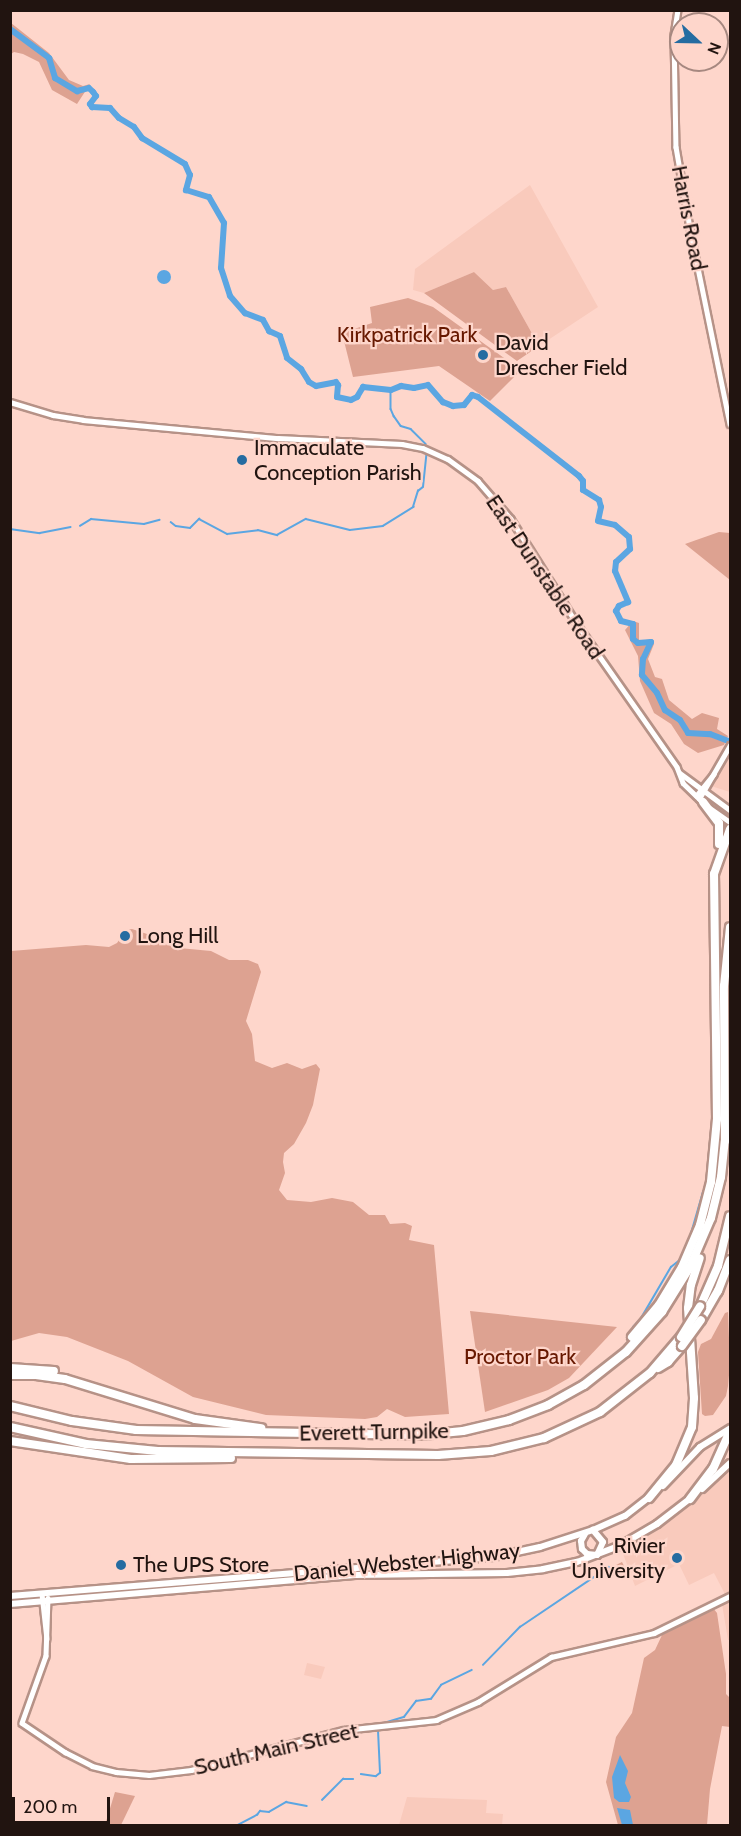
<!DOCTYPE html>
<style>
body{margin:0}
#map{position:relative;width:741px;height:1836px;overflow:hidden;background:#fed6cb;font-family:Cabin,sans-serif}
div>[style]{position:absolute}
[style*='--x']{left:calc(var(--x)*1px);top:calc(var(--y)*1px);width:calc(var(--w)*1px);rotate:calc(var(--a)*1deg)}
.built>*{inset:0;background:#f9cabc}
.green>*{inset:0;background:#dda291}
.water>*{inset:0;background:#5ba6e2}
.round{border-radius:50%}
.stream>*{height:1.5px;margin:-0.75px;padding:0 0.75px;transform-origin:0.75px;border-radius:0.75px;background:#5ba6e2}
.river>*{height:6px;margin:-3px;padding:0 3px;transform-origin:3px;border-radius:3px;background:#5ba6e2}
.roads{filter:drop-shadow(2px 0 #b69287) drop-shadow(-2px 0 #b69287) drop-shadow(0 2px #b69287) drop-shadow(0 -2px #b69287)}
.tertiary>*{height:4.5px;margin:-2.25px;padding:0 2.25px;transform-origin:2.25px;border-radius:2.25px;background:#fff}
.primary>*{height:6px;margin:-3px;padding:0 3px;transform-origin:3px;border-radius:3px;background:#fff}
.motorway>*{height:8px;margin:-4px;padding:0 4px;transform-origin:4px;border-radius:4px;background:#fff}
.bridges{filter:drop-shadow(2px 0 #b69287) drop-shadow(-2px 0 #b69287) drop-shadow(0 2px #b69287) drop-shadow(0 -2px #b69287)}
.motorway-bridge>*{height:8px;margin:-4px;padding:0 4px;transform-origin:4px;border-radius:4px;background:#fff}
.dots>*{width:16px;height:16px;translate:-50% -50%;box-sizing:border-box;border:3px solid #fed6cb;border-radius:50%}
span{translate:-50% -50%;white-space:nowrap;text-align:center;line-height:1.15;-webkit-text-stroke:4.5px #fed6cb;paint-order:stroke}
.street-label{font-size:22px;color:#211410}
.park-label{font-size:22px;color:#671800}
.poi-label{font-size:22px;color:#211410}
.left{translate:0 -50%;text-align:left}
.right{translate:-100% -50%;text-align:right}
.frame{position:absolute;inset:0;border:12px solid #211410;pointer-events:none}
.north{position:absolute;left:669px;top:12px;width:60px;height:60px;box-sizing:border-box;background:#fed6cb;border:2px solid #a68880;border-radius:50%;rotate:112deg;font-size:16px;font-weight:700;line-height:24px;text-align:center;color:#211410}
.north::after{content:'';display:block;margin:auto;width:21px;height:27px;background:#256ca1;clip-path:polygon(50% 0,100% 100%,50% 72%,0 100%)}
.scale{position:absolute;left:12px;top:1797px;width:98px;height:27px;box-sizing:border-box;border:3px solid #211410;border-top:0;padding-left:8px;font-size:18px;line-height:21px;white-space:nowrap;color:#211410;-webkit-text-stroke:4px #fed6cb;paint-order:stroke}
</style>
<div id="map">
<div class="built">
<i style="clip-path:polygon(530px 185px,598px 307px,539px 346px,506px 287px,493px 290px,474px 272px,424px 293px,413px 290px,415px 269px)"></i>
<i style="clip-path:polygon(730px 749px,730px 792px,711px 786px)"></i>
<i style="clip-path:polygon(730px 1470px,730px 1640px,728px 1640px,722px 1604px,728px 1600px,714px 1573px,689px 1585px,679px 1564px,635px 1586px,622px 1551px,676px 1516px)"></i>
<i style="clip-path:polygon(307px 1663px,325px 1667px,321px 1679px,304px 1675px)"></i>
<i style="clip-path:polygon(407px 1797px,487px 1800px,486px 1813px,503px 1814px,502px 1825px,399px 1825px)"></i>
</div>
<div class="green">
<i style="clip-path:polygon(11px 23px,49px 53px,69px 80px,83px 86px,90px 84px,77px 104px,52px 90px,39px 62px,23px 54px,14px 52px,11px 54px)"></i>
<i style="clip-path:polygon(474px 272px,493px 290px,506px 287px,539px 346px,517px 361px,424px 293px)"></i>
<i style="clip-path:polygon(408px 298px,433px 307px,521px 370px,490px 401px,439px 366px,353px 377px,342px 333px,372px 323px,370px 307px)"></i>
<i style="clip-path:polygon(719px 532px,730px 533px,730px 580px,685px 544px)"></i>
<i style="clip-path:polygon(633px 621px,639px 623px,639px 641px,652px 639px,654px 644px,648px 659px,655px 677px,662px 679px,669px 700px,692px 719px,702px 713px,719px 718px,717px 729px,728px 736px,724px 745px,698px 753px,684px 744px,671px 724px,654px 713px,640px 681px,638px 656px,625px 630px)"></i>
<i style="clip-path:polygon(132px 929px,147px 934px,153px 941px,179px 948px,211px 951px,229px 960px,248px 960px,258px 964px,261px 972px,246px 1021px,252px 1034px,255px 1061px,272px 1068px,287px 1063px,302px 1069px,316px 1064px,320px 1069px,313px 1105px,306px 1123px,294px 1144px,284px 1153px,283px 1162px,285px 1173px,279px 1190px,287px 1200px,311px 1202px,332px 1198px,353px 1202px,369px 1215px,385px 1215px,390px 1224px,405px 1223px,412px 1226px,409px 1240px,434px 1245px,449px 1414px,405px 1417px,387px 1409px,377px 1417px,365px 1419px,266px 1415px,193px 1397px,128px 1361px,67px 1337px,39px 1333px,11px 1341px,11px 951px,86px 945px,109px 947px,117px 943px,126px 930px)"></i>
<i style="clip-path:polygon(470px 1311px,617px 1327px,569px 1378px,548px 1390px,485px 1412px)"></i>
<i style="clip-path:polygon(728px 1312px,730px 1364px,728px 1386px,726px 1396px,713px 1415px,705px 1416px,702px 1414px,698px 1352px,701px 1344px,711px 1339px,725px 1313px)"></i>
<i style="clip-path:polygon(622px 1562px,626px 1570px,609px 1578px,606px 1570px)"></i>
<i style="clip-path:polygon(713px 1608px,717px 1613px,726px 1674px,726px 1694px,730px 1698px,730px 1727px,722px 1726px,710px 1789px,707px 1825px,618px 1825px,606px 1782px,616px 1737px,632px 1713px,644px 1658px,655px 1650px,662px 1635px)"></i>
<i style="clip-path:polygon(115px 1792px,135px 1796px,121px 1825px,105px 1825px)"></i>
</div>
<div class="water">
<i class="round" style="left:157px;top:270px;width:14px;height:14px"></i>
<i style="clip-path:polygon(620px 1755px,628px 1771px,625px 1783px,631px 1797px,629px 1802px,619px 1802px,614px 1798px,612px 1777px)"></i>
<i style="clip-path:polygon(617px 1808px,630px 1810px,633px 1825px,622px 1825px)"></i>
</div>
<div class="stream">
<i style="--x:391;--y:390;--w:19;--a:90"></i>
<i style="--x:391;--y:409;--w:8;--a:67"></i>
<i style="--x:394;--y:416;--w:12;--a:55"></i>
<i style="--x:401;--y:426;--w:10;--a:17"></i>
<i style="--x:411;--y:429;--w:21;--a:45"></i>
<i style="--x:171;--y:522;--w:6;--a:39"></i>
<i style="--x:176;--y:526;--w:14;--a:8"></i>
<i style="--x:190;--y:528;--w:13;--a:-45"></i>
<i style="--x:199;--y:519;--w:32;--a:28"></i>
<i style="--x:227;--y:534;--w:31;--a:-7"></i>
<i style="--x:258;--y:530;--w:20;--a:15"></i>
<i style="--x:277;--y:535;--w:33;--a:-29"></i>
<i style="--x:306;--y:519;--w:45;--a:14"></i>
<i style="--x:350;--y:530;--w:33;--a:-7"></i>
<i style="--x:383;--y:526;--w:36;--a:-32"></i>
<i style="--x:413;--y:507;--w:17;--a:-73"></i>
<i style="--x:418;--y:491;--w:6;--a:-39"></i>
<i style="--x:423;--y:487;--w:31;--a:-84"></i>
<i style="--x:80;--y:526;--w:13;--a:-32"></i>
<i style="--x:91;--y:519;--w:53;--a:5.4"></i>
<i style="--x:144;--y:524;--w:16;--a:-15"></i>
<i style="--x:10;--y:529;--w:30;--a:8"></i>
<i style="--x:40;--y:533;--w:31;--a:-11"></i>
<i style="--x:690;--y:1237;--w:47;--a:-73.9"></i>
<i style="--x:633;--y:1327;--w:10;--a:-45"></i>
<i style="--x:640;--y:1320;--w:61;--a:-59.7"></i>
<i style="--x:671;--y:1267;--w:11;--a:-38"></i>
<i style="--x:680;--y:1260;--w:12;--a:-66"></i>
<i style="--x:483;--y:1665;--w:53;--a:-45.8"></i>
<i style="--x:520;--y:1627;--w:107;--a:-34"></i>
<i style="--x:384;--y:1723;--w:21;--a:-17"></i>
<i style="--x:404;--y:1717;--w:20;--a:-53"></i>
<i style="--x:416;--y:1701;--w:15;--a:-8"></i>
<i style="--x:431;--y:1699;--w:17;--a:-54"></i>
<i style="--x:441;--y:1685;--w:34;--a:-26"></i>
<i style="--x:361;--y:1774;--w:15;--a:8"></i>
<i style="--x:376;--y:1776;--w:5;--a:-37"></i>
<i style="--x:380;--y:1773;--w:42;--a:-92.7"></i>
<i style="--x:322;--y:1800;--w:30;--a:-45"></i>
<i style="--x:343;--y:1779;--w:10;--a:0"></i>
<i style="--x:236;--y:1826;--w:24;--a:-28"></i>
<i style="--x:257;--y:1815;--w:5;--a:-53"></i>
<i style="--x:260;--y:1811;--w:9;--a:6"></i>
<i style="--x:269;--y:1812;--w:20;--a:-30"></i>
<i style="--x:286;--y:1802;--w:21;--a:11"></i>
</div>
<div class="river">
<i style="--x:10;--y:29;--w:49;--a:36.6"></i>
<i style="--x:49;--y:58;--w:21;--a:73"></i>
<i style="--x:55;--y:78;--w:26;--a:31"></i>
<i style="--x:77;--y:91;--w:12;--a:-14"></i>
<i style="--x:89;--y:88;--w:6;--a:45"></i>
<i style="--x:93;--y:92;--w:5;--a:53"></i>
<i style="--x:96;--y:96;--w:10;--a:127"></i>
<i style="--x:90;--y:104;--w:4;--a:56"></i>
<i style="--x:92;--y:107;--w:18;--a:3"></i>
<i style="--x:110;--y:108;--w:13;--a:48"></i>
<i style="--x:119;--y:118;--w:17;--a:31"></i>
<i style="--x:134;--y:127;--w:14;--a:54"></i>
<i style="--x:142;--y:138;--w:50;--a:31.2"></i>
<i style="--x:185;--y:164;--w:12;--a:66"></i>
<i style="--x:190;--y:175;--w:16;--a:105"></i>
<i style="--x:186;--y:190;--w:24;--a:17"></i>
<i style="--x:209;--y:197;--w:30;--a:60"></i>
<i style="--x:224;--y:223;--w:45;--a:93.8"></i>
<i style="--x:221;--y:268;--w:29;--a:72"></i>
<i style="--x:230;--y:296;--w:23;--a:49"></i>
<i style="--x:245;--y:313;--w:19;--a:21"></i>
<i style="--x:263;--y:320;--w:13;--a:61"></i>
<i style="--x:269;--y:331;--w:12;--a:24"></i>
<i style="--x:280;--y:336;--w:23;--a:72"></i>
<i style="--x:287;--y:358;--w:18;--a:38"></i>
<i style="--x:301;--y:369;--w:15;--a:58"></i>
<i style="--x:309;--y:382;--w:8;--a:30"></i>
<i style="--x:316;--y:386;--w:20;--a:-11"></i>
<i style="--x:336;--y:382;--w:4;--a:56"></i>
<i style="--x:338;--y:385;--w:12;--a:95"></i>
<i style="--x:337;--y:397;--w:14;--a:12"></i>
<i style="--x:351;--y:400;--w:7;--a:-27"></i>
<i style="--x:357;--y:397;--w:12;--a:-59"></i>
<i style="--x:363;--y:387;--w:28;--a:6"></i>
<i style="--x:391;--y:390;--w:11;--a:-22"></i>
<i style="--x:401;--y:386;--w:13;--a:9"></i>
<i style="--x:414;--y:388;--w:14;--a:-12"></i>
<i style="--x:428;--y:385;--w:23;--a:49"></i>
<i style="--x:443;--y:402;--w:11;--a:22"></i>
<i style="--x:453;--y:406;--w:11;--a:-5"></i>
<i style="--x:464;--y:405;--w:13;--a:-51"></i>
<i style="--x:472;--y:395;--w:6;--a:18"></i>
<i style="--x:478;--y:397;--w:128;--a:38"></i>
<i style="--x:579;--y:476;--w:6;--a:51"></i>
<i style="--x:583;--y:481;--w:9;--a:90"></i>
<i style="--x:583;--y:490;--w:19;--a:32"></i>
<i style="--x:599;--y:500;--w:7;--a:74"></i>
<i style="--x:601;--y:507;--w:14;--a:102"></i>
<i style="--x:598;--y:521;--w:17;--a:13"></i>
<i style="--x:615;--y:525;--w:18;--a:41"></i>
<i style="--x:629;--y:537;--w:12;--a:85"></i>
<i style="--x:630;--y:549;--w:19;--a:137"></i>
<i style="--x:616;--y:562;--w:9;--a:96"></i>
<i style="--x:615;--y:571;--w:34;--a:67"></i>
<i style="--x:628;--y:602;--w:10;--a:156"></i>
<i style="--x:619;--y:606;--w:6;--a:121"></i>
<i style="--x:616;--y:611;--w:11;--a:63"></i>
<i style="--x:621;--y:621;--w:12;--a:14"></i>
<i style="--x:633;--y:624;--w:15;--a:90"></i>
<i style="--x:633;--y:639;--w:6;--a:39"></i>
<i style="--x:638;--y:643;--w:13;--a:-4"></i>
<i style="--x:651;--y:642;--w:19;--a:115"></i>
<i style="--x:643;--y:659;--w:16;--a:94"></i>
<i style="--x:642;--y:675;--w:23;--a:50"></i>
<i style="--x:657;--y:693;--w:19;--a:65"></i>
<i style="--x:665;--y:710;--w:18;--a:34"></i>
<i style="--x:680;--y:720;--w:15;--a:58"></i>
<i style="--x:688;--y:733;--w:22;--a:3"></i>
<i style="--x:710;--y:734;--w:19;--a:21"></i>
</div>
<div class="roads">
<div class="tertiary">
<i style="--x:678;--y:10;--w:25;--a:99"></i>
<i style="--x:674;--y:35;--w:112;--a:89"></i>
<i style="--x:676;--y:147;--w:88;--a:80.2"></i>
<i style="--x:691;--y:234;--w:194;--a:78.4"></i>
<i style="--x:10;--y:402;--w:45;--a:16.8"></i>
<i style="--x:53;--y:415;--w:30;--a:9"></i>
<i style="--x:83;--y:420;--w:196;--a:5.3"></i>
<i style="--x:278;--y:438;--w:124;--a:2.8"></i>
<i style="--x:402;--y:444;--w:21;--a:11"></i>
<i style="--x:423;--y:448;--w:27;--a:24"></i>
<i style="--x:448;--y:459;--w:37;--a:36"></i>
<i style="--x:478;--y:481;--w:50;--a:49"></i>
<i style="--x:511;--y:519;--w:124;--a:57.8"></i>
<i style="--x:577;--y:624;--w:174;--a:55"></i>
<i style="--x:677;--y:767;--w:17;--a:69"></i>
<i style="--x:683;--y:783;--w:29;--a:44"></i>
<i style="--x:680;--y:773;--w:62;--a:36.5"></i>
<i style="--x:696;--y:796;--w:28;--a:-51"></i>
<i style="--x:699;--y:799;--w:62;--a:-60.1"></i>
<i style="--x:710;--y:808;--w:24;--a:35"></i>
<i style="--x:42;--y:1594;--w:45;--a:83.7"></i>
<i style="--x:48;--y:1598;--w:58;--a:92"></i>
<i style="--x:46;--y:1656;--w:71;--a:109.7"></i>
<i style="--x:22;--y:1723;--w:52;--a:34"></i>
<i style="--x:65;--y:1752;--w:30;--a:27"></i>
<i style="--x:92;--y:1766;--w:25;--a:14"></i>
<i style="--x:116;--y:1772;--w:33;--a:5"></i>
<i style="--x:149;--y:1775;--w:42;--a:-6.8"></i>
<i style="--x:191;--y:1770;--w:158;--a:-14.7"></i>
<i style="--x:344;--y:1730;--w:93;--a:-6.2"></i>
<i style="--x:436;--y:1720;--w:46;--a:-23.2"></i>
<i style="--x:478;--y:1702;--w:86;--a:-31.7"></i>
<i style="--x:551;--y:1657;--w:106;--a:-13.1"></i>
<i style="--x:654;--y:1633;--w:85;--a:-26"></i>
</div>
<div class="primary">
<i style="--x:663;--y:1486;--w:54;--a:-46.5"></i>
<i style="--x:700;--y:1447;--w:36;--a:-32"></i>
<i style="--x:702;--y:1489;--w:38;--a:-43"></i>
<i style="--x:585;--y:1534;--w:8;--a:120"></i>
<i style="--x:581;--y:1541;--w:8;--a:83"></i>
<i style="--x:582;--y:1549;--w:7;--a:45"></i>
<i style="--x:587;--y:1554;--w:10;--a:6"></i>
<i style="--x:597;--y:1555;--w:14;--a:-65"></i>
<i style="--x:603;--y:1542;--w:16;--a:-130"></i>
<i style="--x:10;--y:1596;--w:485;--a:-4.6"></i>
<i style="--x:493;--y:1557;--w:48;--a:-12"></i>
<i style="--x:540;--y:1547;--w:56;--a:-17.8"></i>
<i style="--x:593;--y:1530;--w:35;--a:-24"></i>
<i style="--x:625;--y:1516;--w:33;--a:-38"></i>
<i style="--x:10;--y:1604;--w:346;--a:-4.8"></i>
<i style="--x:355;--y:1575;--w:152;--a:-0.8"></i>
<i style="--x:507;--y:1573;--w:36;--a:-6"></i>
<i style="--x:543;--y:1569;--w:35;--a:-12"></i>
<i style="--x:577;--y:1562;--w:47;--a:-21.1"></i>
<i style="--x:621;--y:1545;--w:42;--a:-30.3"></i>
<i style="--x:657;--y:1524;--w:44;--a:-37.6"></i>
</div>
<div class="motorway">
<i style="--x:703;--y:802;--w:26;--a:53"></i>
<i style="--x:719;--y:823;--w:21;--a:90"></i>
<i style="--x:700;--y:1307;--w:45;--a:-66.3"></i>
<i style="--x:718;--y:1266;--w:51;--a:-76.5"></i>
<i style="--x:701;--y:1320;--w:34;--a:-60"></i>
<i style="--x:718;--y:1291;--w:33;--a:-69"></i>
<i style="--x:632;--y:1337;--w:42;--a:-49.8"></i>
<i style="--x:659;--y:1305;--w:44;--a:-58.8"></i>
<i style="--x:682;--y:1267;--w:46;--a:-66.8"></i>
<i style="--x:700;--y:1225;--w:44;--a:-75.7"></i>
<i style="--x:711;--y:1182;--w:63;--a:-84.6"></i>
<i style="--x:717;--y:1119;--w:245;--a:-90.7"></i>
<i style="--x:714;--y:874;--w:48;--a:-70.4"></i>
<i style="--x:10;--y:1368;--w:44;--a:3.9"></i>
<i style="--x:658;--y:1368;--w:12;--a:-31"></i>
<i style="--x:668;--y:1362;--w:21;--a:-49"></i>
<i style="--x:10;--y:1375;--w:26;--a:0"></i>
<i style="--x:36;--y:1375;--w:29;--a:8"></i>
<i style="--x:65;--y:1379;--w:136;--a:17.1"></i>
<i style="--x:195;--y:1419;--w:67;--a:7.8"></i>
<i style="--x:10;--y:1406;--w:64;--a:13.6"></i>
<i style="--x:72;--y:1421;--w:65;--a:8"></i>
<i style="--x:136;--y:1430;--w:286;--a:1"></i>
<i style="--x:422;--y:1435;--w:41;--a:-5.6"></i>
<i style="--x:463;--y:1431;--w:47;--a:-13.4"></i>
<i style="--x:509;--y:1420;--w:42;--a:-21"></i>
<i style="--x:548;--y:1405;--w:41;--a:-29.1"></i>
<i style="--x:584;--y:1385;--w:53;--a:-38.2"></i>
<i style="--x:626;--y:1352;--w:54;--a:-48"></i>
<i style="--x:662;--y:1312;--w:53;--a:-58.1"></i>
<i style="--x:690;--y:1267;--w:53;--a:-66.8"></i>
<i style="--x:711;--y:1218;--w:42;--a:-76.3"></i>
<i style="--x:721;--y:1177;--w:36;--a:-84"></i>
<i style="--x:725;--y:1141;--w:155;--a:-90.4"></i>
<i style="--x:724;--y:986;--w:59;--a:-84.2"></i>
<i style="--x:10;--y:1427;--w:78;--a:12.6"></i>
<i style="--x:86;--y:1444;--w:72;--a:5.6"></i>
<i style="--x:158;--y:1451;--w:280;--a:0.8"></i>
<i style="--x:438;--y:1455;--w:53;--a:-4.3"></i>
<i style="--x:491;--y:1451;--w:55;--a:-13.8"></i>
<i style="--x:544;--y:1438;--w:62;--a:-24.9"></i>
<i style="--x:600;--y:1412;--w:63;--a:-38"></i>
<i style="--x:650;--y:1373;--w:48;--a:-49.3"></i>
<i style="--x:10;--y:1441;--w:122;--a:8.5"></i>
<i style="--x:131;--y:1459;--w:100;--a:-0.6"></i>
<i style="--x:649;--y:1498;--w:43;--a:-50.7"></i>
<i style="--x:676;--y:1465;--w:41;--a:-67.2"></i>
<i style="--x:692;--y:1427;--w:29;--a:-86"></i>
<i style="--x:694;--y:1398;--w:90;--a:-93.8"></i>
<i style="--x:688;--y:1308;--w:23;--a:-83"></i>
<i style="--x:691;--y:1285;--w:28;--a:-72"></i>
<i style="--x:690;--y:1499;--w:38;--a:-53"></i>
<i style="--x:713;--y:1469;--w:42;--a:-65.9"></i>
</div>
</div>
<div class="bridges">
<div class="motorway-bridge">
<i style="--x:681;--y:1337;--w:36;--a:-58"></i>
<i style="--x:682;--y:1346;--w:32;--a:-54"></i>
</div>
</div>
<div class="dots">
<i style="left:483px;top:355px;background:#256ca1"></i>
<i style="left:242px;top:460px;background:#256ca1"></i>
<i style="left:125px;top:936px;background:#256ca1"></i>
<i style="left:677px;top:1558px;background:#256ca1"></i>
<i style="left:121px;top:1565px;background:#256ca1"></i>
</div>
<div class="street-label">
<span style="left:689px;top:218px;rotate:79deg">Harris Road</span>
<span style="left:545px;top:577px;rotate:56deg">East Dunstable Road</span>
<span style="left:374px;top:1432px;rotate:-1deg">Everett Turnpike</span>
<span style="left:407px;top:1562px;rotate:-6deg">Daniel Webster Highway</span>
<span style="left:276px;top:1749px;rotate:-13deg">South Main Street</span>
</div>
<div class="park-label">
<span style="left:407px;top:335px">Kirkpatrick Park</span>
<span style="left:520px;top:1357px">Proctor Park</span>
</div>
<div class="poi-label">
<span class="left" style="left:495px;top:355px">David<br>Drescher Field</span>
<span class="left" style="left:254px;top:460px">Immaculate<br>Conception Parish</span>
<span class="left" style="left:137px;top:936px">Long Hill</span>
<span class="right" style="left:665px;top:1558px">Rivier<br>University</span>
<span class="left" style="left:133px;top:1565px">The UPS Store</span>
</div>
<div class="frame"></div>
<div class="north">N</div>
<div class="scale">200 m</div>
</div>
